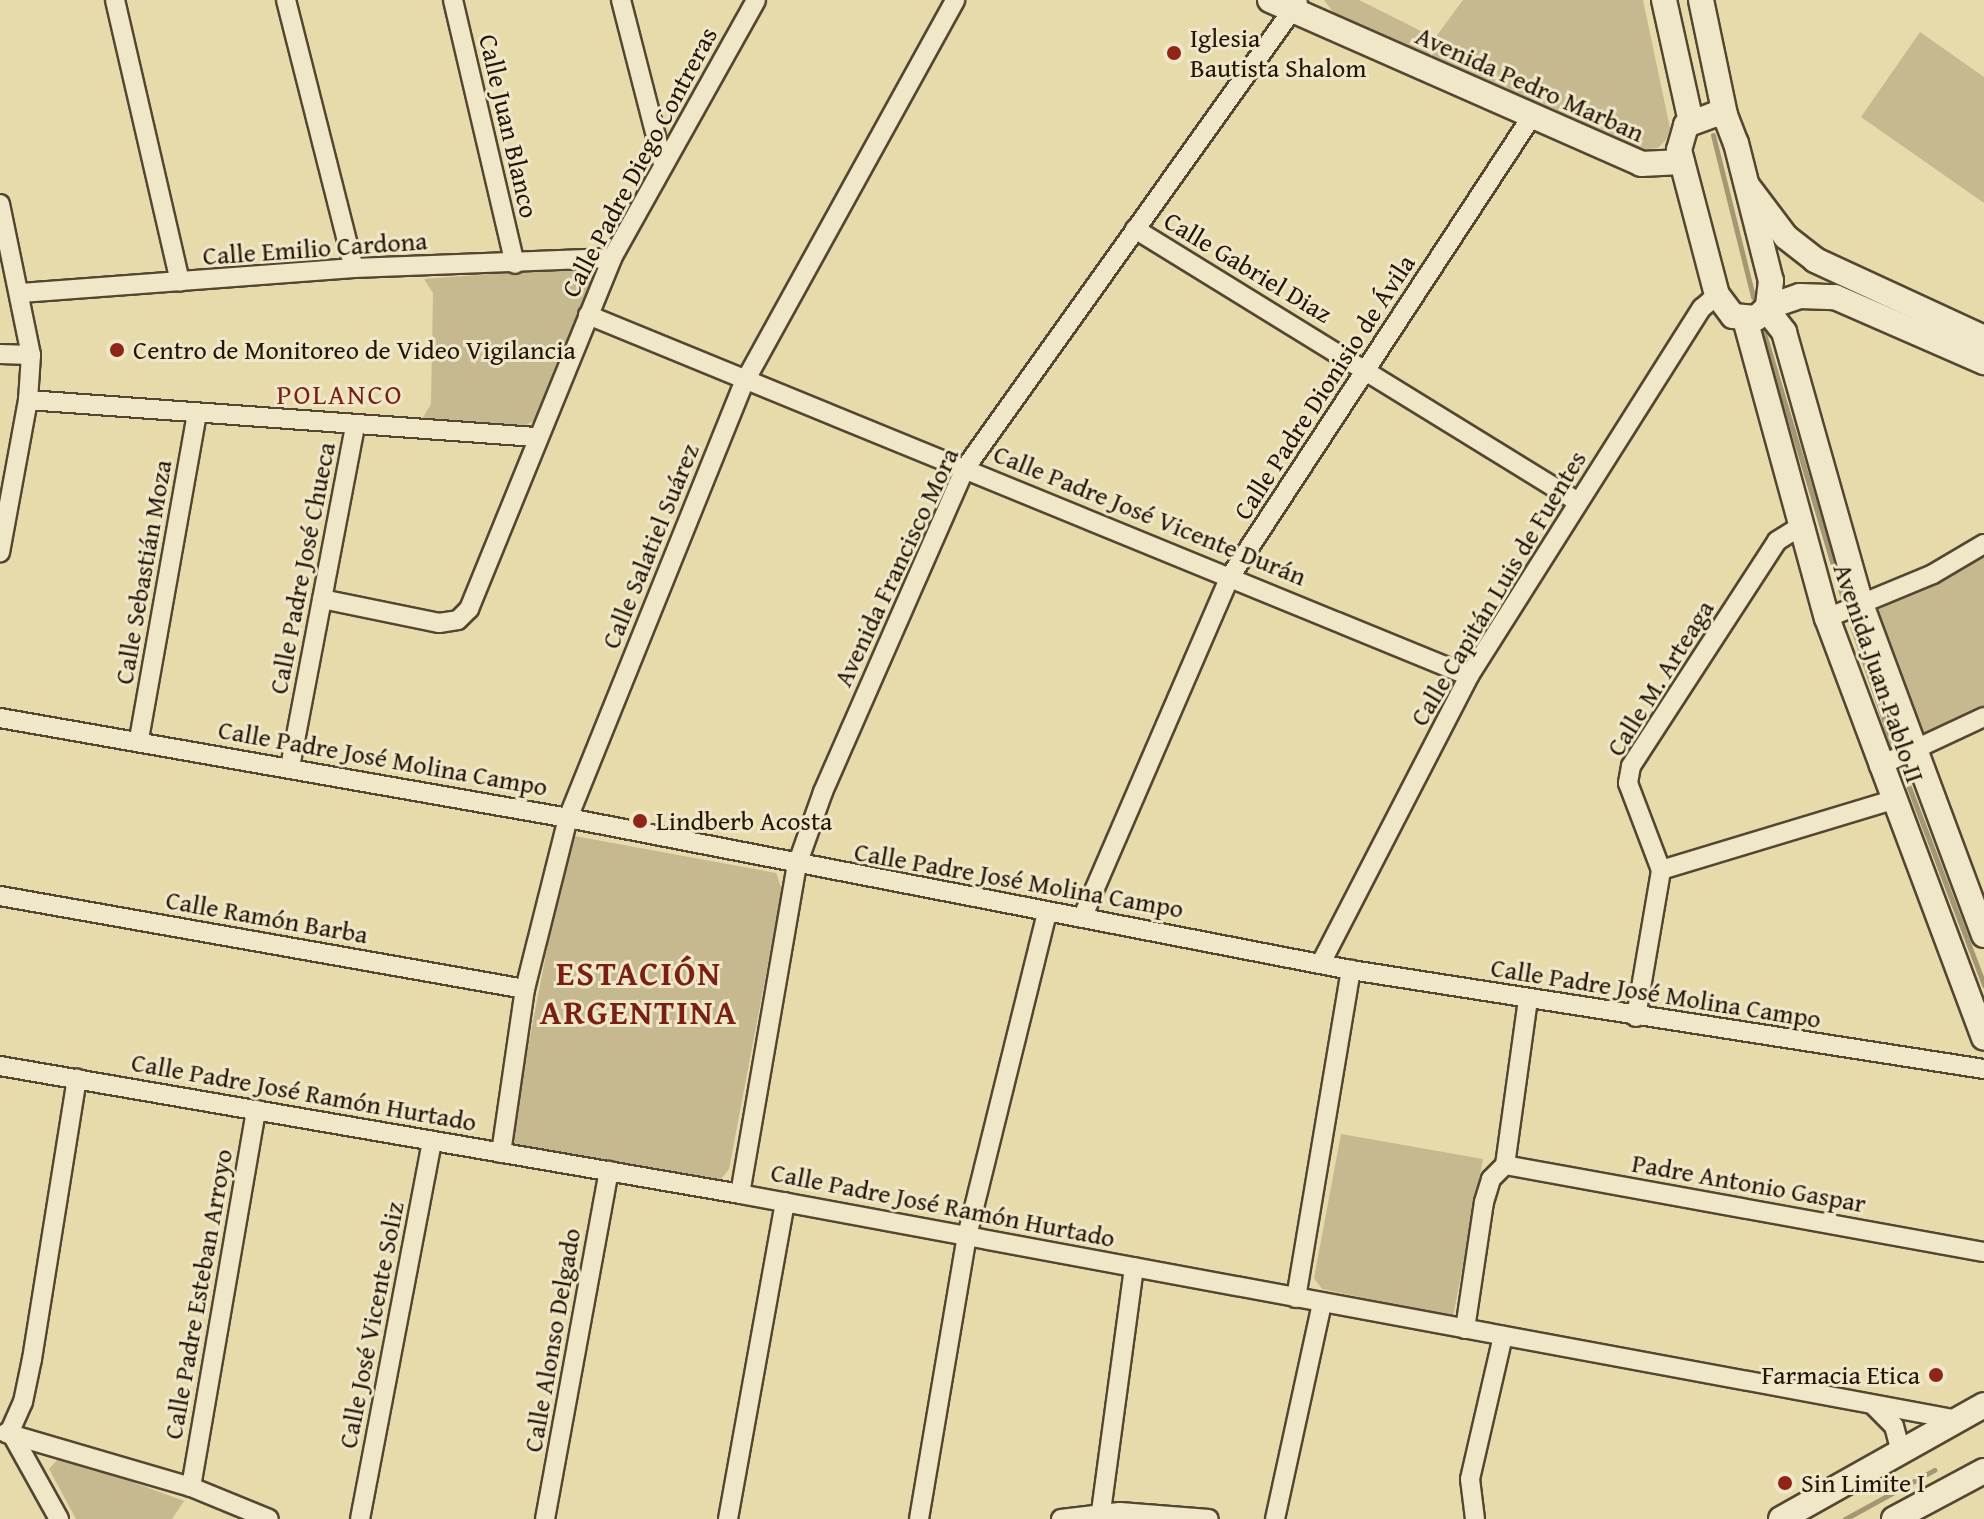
<!DOCTYPE html>
<meta charset="utf-8">
<style>
body{margin:0}
#map{position:relative;width:1984px;height:1519px;overflow:hidden;background:#e7daab;font-family:"Gentium Book Plus",serif}
div>[style]{position:absolute}
[style*='--x']{left:calc(var(--x)*1px);top:calc(var(--y)*1px);width:calc(var(--w)*1px);rotate:calc(var(--a)*1deg)}
.green>*{inset:0;background:#c6b88f}
.stream>*{height:5px;margin:-2.5px;padding:0 2.5px;transform-origin:2.5px;border-radius:2.5px;background:#a49773}
.roads{filter:drop-shadow(2px 0 #544630) drop-shadow(-2px 0 #544630) drop-shadow(0 2px #544630) drop-shadow(0 -2px #544630)}
.street>*{height:18px;margin:-9px;padding:0 9px;transform-origin:9px;border-radius:9px;background:#efe7c8}
.secondary>*{height:24px;margin:-12px;padding:0 12px;transform-origin:12px;border-radius:12px;background:#efe7c8}
.dots>*{width:22px;height:22px;translate:-50% -50%;box-sizing:border-box;border:4px solid #efe7c8;border-radius:50%}
span{translate:-50% -50%;white-space:nowrap;text-align:center;line-height:1.15;-webkit-text-stroke:6px #efe7c8;paint-order:stroke}
.poi-label{font-size:26px;color:#231407}
.left{translate:0 -50%;text-align:left}
.right{translate:-100% -50%;text-align:right}
.street-label{font-size:26px;color:#231407}
.neighbourhood-label{font-size:28px;color:#7a1f14;letter-spacing:2px}
.district-label{font-size:34px;color:#7a1f14;font-weight:700;letter-spacing:2px}
</style>
<div id="map">
<div class="green">
<i style="clip-path:polygon(1324px 0,1359px 0,1435px 38px,1463px 0,1643px 0,1670px 128px,1666px 140px,1658px 148px,1638px 150px,1333px 12px)"></i>
<i style="clip-path:polygon(1920px 32px,1984px 77px,1984px 203px,1861px 117px)"></i>
<i style="clip-path:polygon(585px 267px,596px 280px,537px 419px,522px 427px,422px 419px,431px 404px,433px 293px,424px 279px)"></i>
<i style="clip-path:polygon(1984px 555px,1984px 708px,1921px 742px,1874px 612px)"></i>
<i style="clip-path:polygon(569px 835px,776px 873px,782px 890px,729px 1169px,717px 1184px,509px 1146px)"></i>
<i style="clip-path:polygon(1341px 1134px,1483px 1159px,1453px 1317px,1322px 1289px,1314px 1278px)"></i>
<i style="clip-path:polygon(60px 1457px,70px 1459px,184px 1501px,172px 1519px,76px 1519px,49px 1469px)"></i>
</div>
<div class="stream">
<i style="--x:1713;--y:135;--w:167;--a:76.1"></i>
<i style="--x:1763;--y:330;--w:280;--a:73.4"></i>
<i style="--x:1852;--y:626;--w:128;--a:71.3"></i>
<i style="--x:1904;--y:774;--w:226;--a:69.2"></i>
<i style="--x:1845;--y:1519;--w:102;--a:-28.8"></i>
</div>
<div class="roads">
<div class="street">
<i style="--x:115;--y:0;--w:289;--a:77"></i>
<i style="--x:286;--y:0;--w:276;--a:75.8"></i>
<i style="--x:453;--y:0;--w:271;--a:76.8"></i>
<i style="--x:621;--y:0;--w:169;--a:75.6"></i>
<i style="--x:0;--y:204;--w:154;--a:78.4"></i>
<i style="--x:31;--y:355;--w:45;--a:93.8"></i>
<i style="--x:28;--y:400;--w:155;--a:100.4"></i>
<i style="--x:1135;--y:229;--w:520;--a:31.64"></i>
<i style="--x:21;--y:293;--w:334;--a:-4.3"></i>
<i style="--x:354;--y:268;--w:258;--a:-2.2"></i>
<i style="--x:588;--y:315;--w:952;--a:22.28"></i>
<i style="--x:0;--y:354;--w:31;--a:2"></i>
<i style="--x:28;--y:400;--w:509;--a:4.17"></i>
<i style="--x:322;--y:599;--w:119;--a:11.6"></i>
<i style="--x:439;--y:623;--w:19;--a:-9"></i>
<i style="--x:458;--y:620;--w:16;--a:-45"></i>
<i style="--x:469;--y:609;--w:379;--a:-67.8"></i>
<i style="--x:612;--y:258;--w:295;--a:-60.8"></i>
<i style="--x:1827;--y:618;--w:115;--a:-22.5"></i>
<i style="--x:1933;--y:574;--w:59;--a:-30.5"></i>
<i style="--x:0;--y:718;--w:577;--a:9.98"></i>
<i style="--x:568;--y:818;--w:798;--a:10.99"></i>
<i style="--x:1351;--y:970;--w:641;--a:8.89"></i>
<i style="--x:139;--y:739;--w:329;--a:-79.9"></i>
<i style="--x:1879;--y:766;--w:116;--a:-25"></i>
<i style="--x:290;--y:767;--w:348;--a:-79.2"></i>
<i style="--x:1661;--y:870;--w:242;--a:-16.8"></i>
<i style="--x:0;--y:896;--w:533;--a:10.05"></i>
<i style="--x:1083;--y:916;--w:369;--a:-66.6"></i>
<i style="--x:1230;--y:577;--w:551;--a:-56.77"></i>
<i style="--x:1321;--y:963;--w:323;--a:-62.7"></i>
<i style="--x:1469;--y:676;--w:436;--a:-57.7"></i>
<i style="--x:1702;--y:308;--w:20;--a:-41"></i>
<i style="--x:1636;--y:1017;--w:149;--a:-80.3"></i>
<i style="--x:1661;--y:870;--w:93;--a:-110.8"></i>
<i style="--x:1628;--y:783;--w:17;--a:-80"></i>
<i style="--x:1631;--y:766;--w:268;--a:-57"></i>
<i style="--x:1777;--y:541;--w:28;--a:-32"></i>
<i style="--x:0;--y:1066;--w:751;--a:9.81"></i>
<i style="--x:740;--y:1194;--w:1239;--a:10.51"></i>
<i style="--x:501;--y:1153;--w:166;--a:-81.7"></i>
<i style="--x:525;--y:989;--w:176;--a:-75.9"></i>
<i style="--x:568;--y:818;--w:471;--a:-68"></i>
<i style="--x:745;--y:381;--w:435;--a:-61.1"></i>
<i style="--x:1505;--y:1165;--w:487;--a:10.3"></i>
<i style="--x:740;--y:1194;--w:334;--a:-80.2"></i>
<i style="--x:797;--y:865;--w:77;--a:-70.4"></i>
<i style="--x:823;--y:792;--w:355;--a:-66.3"></i>
<i style="--x:966;--y:467;--w:571;--a:-54.47"></i>
<i style="--x:1296;--y:1298;--w:333;--a:-80.5"></i>
<i style="--x:1465;--y:1329;--w:128;--a:-81.5"></i>
<i style="--x:1484;--y:1202;--w:24;--a:-73"></i>
<i style="--x:1491;--y:1179;--w:20;--a:-45"></i>
<i style="--x:1505;--y:1165;--w:168;--a:-82.1"></i>
<i style="--x:1874;--y:1406;--w:28;--a:45"></i>
<i style="--x:1894;--y:1426;--w:28;--a:75"></i>
<i style="--x:6;--y:1433;--w:193;--a:16.3"></i>
<i style="--x:191;--y:1487;--w:84;--a:22.3"></i>
<i style="--x:191;--y:1487;--w:383;--a:-80.2"></i>
<i style="--x:59;--y:1519;--w:101;--a:-119.1"></i>
<i style="--x:10;--y:1431;--w:32;--a:-66"></i>
<i style="--x:23;--y:1402;--w:44;--a:-78.2"></i>
<i style="--x:32;--y:1359;--w:284;--a:-80.9"></i>
<i style="--x:360;--y:1519;--w:385;--a:-79.2"></i>
<i style="--x:545;--y:1519;--w:354;--a:-79.6"></i>
<i style="--x:728;--y:1519;--w:322;--a:-79.8"></i>
<i style="--x:919;--y:1519;--w:287;--a:-80.4"></i>
<i style="--x:967;--y:1236;--w:333;--a:-76.1"></i>
<i style="--x:1061;--y:1519;--w:59;--a:-6.8"></i>
<i style="--x:1120;--y:1512;--w:89;--a:4.5"></i>
<i style="--x:1100;--y:1519;--w:254;--a:-82.3"></i>
<i style="--x:1275;--y:1519;--w:221;--a:-77.7"></i>
<i style="--x:1475;--y:1519;--w:40;--a:-97.1"></i>
<i style="--x:1470;--y:1479;--w:147;--a:-77"></i>
</div>
<div class="secondary">
<i style="--x:1270;--y:0;--w:406;--a:23.8"></i>
<i style="--x:1641;--y:164;--w:41;--a:-2.8"></i>
<i style="--x:1664;--y:0;--w:125;--a:77.5"></i>
<i style="--x:1701;--y:0;--w:117;--a:78.2"></i>
<i style="--x:1713;--y:115;--w:12;--a:0"></i>
<i style="--x:1725;--y:115;--w:30;--a:69"></i>
<i style="--x:1736;--y:143;--w:142;--a:75.8"></i>
<i style="--x:1771;--y:281;--w:26;--a:97"></i>
<i style="--x:1768;--y:307;--w:16;--a:137"></i>
<i style="--x:1756;--y:318;--w:23;--a:-175"></i>
<i style="--x:1733;--y:316;--w:26;--a:-127"></i>
<i style="--x:1717;--y:295;--w:150;--a:-104.7"></i>
<i style="--x:1679;--y:150;--w:26;--a:-74"></i>
<i style="--x:1686;--y:125;--w:29;--a:-20"></i>
<i style="--x:1749;--y:188;--w:61;--a:52.9"></i>
<i style="--x:1786;--y:237;--w:37;--a:38"></i>
<i style="--x:1815;--y:260;--w:186;--a:24.8"></i>
<i style="--x:1768;--y:307;--w:34;--a:-19"></i>
<i style="--x:1800;--y:296;--w:35;--a:2"></i>
<i style="--x:1835;--y:297;--w:163;--a:23.6"></i>
<i style="--x:1767;--y:310;--w:28;--a:52"></i>
<i style="--x:1784;--y:332;--w:286;--a:74.2"></i>
<i style="--x:1862;--y:607;--w:350;--a:69.6"></i>
<i style="--x:1745;--y:319;--w:310;--a:74.7"></i>
<i style="--x:1827;--y:618;--w:448;--a:69.5"></i>
<i style="--x:1781;--y:1519;--w:233;--a:-29.3"></i>
<i style="--x:1894;--y:1519;--w:102;--a:-28.1"></i>
</div>
</div>
<div class="dots">
<i style="left:1174px;top:53px;background:#8f2418"></i>
<i style="left:117px;top:350px;background:#8f2418"></i>
<i style="left:640px;top:821px;background:#8f2418"></i>
<i style="left:1936px;top:1375px;background:#8f2418"></i>
<i style="left:1785px;top:1483px;background:#8f2418"></i>
</div>
<div class="poi-label">
<span class="left" style="left:1190px;top:53px">Iglesia<br>Bautista Shalom</span>
<span class="left" style="left:133px;top:350px">Centro de Monitoreo de Video Vigilancia</span>
<span class="left" style="left:656px;top:821px">Lindberb Acosta</span>
<span class="right" style="left:1920px;top:1375px">Farmacia Etica</span>
<span class="left" style="left:1801px;top:1483px">Sin Limite I</span>
</div>
<div class="street-label">
<span style="left:1530px;top:84px;rotate:24deg">Avenida Pedro Marban</span>
<span style="left:509px;top:126px;rotate:77deg">Calle Juan Blanco</span>
<span style="left:639px;top:162px;rotate:-62deg">Calle Padre Diego Contreras</span>
<span style="left:315px;top:248px;rotate:-4deg">Calle Emilio Cardona</span>
<span style="left:1248px;top:267px;rotate:31deg">Calle Gabriel Diaz</span>
<span style="left:1324px;top:387px;rotate:-57deg">Calle Padre Dionisio de Ávila</span>
<span style="left:1150px;top:515px;rotate:22deg">Calle Padre José Vicente Durán</span>
<span style="left:650px;top:546px;rotate:-68deg">Calle Salatiel Suárez</span>
<span style="left:896px;top:567px;rotate:-65deg">Avenida Francisco Mora</span>
<span style="left:302px;top:568px;rotate:-79deg">Calle Padre José Chueca</span>
<span style="left:143px;top:572px;rotate:-80deg">Calle Sebastián Moza</span>
<span style="left:1498px;top:588px;rotate:-59deg">Calle Capitán Luis de Fuentes</span>
<span style="left:1879px;top:673px;rotate:71deg">Avenida Juan Pablo II</span>
<span style="left:1660px;top:678px;rotate:-58deg">Calle M. Arteaga</span>
<span style="left:383px;top:758px;rotate:10deg">Calle Padre José Molina Campo</span>
<span style="left:1019px;top:880px;rotate:10deg">Calle Padre José Molina Campo</span>
<span style="left:267px;top:917px;rotate:10deg">Calle Ramón Barba</span>
<span style="left:1656px;top:993px;rotate:9deg">Calle Padre José Molina Campo</span>
<span style="left:304px;top:1092px;rotate:10deg">Calle Padre José Ramón Hurtado</span>
<span style="left:1749px;top:1183px;rotate:10deg">Padre Antonio Gaspar</span>
<span style="left:943px;top:1205px;rotate:11deg">Calle Padre José Ramón Hurtado</span>
<span style="left:198px;top:1294px;rotate:-80deg">Calle Padre Esteban Arroyo</span>
<span style="left:371px;top:1325px;rotate:-79deg">Calle José Vicente Soliz</span>
<span style="left:552px;top:1340px;rotate:-80deg">Calle Alonso Delgado</span>
</div>
<div class="neighbourhood-label">
<span style="left:340px;top:394px">POLANCO</span>
</div>
<div class="district-label">
<span style="left:639px;top:992px">ESTACIÓN<br>ARGENTINA</span>
</div>
</div>
